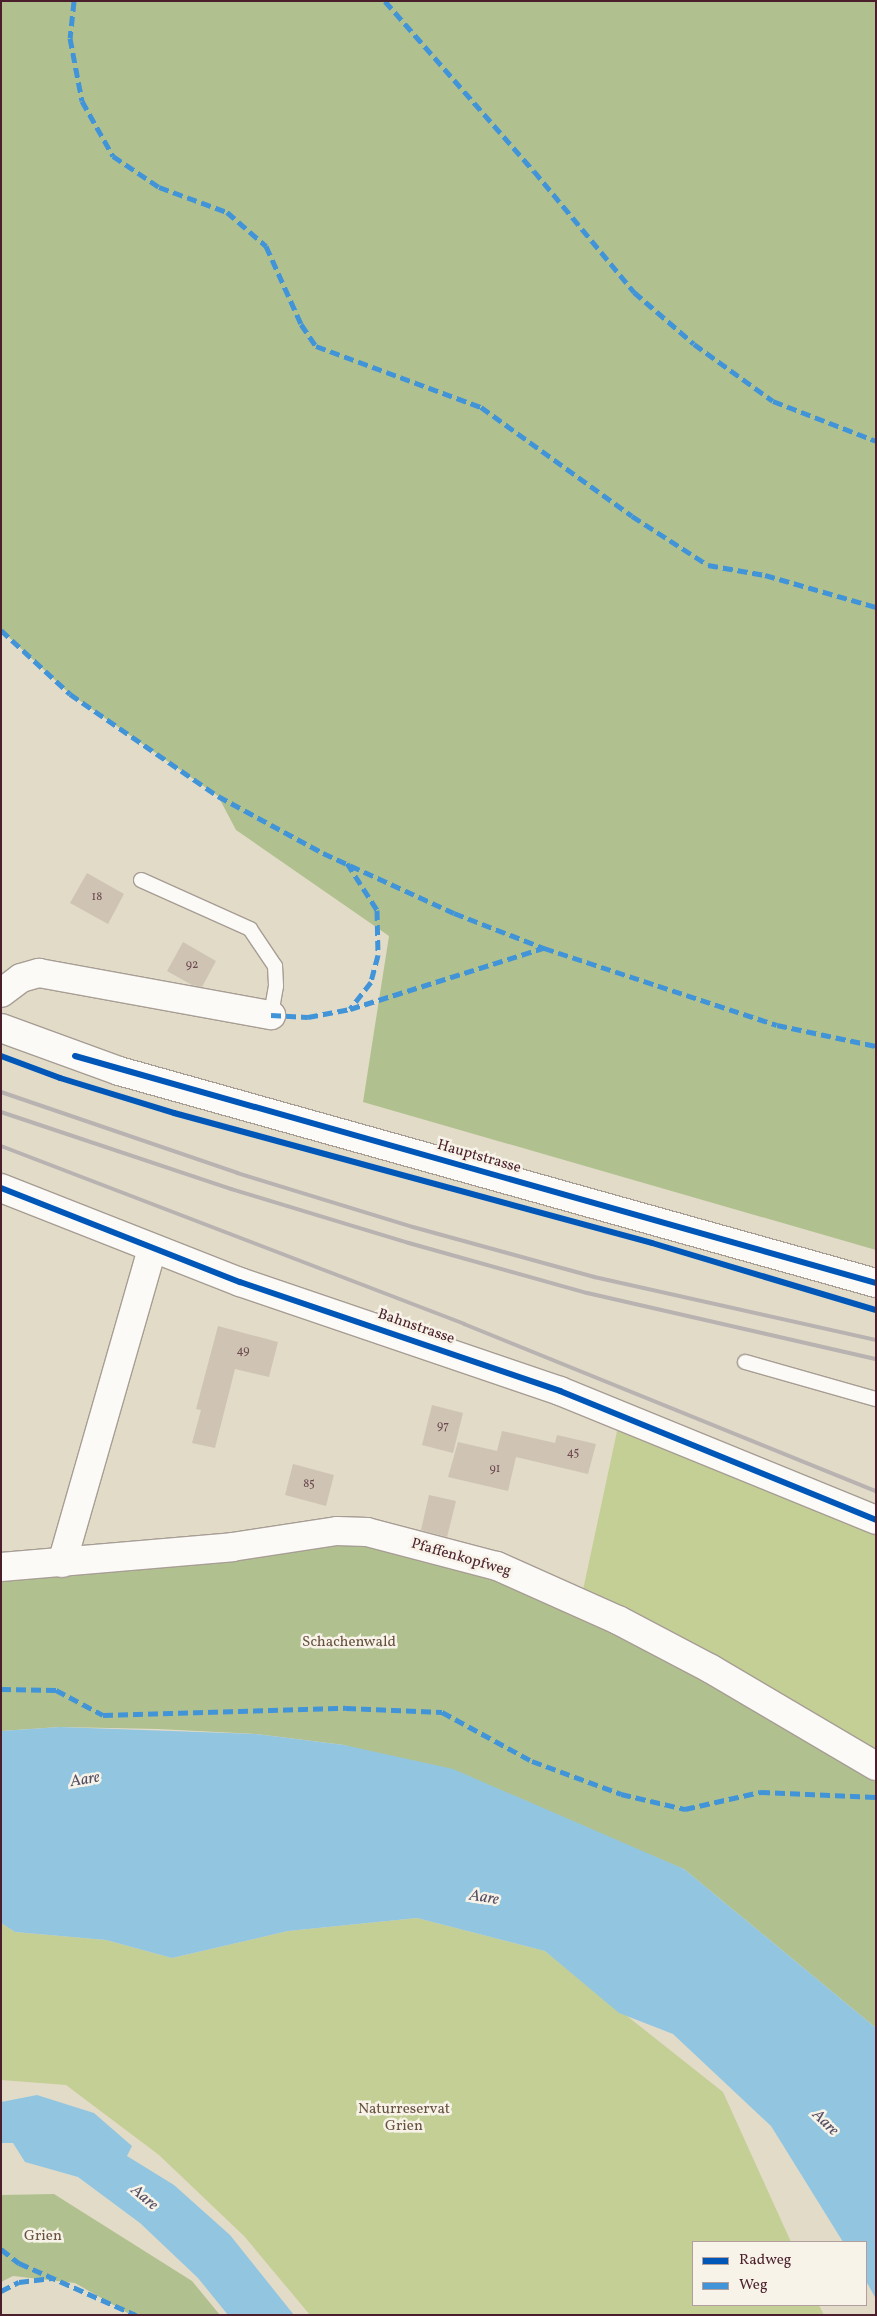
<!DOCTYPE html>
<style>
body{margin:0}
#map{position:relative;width:877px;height:2316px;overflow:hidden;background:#e2dbc8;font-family:Vollkorn,serif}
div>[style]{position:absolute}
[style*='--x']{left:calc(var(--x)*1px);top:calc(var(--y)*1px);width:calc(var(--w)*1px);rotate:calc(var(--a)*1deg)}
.green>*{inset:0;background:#c4cf96}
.forest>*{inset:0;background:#b0c18f}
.water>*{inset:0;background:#92c6e0}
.building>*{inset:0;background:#cfc3b4}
.roads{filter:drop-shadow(1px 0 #a79d94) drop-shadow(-1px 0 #a79d94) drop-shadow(0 1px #a79d94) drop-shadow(0 -1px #a79d94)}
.lane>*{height:14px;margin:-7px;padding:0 7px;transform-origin:7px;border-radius:7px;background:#fbfaf7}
.street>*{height:28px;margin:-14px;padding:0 14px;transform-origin:14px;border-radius:14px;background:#fbfaf7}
.primary>*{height:28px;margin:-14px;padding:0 14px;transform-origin:14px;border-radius:14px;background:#fbfaf7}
.rail>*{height:4px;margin:-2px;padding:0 2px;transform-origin:2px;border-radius:2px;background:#b8b2b1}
.quiet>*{height:5px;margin-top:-2.5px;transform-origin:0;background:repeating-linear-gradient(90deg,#4194d7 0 10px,transparent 0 15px)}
.cycleway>*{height:6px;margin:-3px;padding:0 3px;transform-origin:3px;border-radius:3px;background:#0057b8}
span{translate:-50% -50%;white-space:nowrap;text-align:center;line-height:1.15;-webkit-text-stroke:5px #f7f3e8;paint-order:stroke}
.number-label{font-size:12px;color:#6c494e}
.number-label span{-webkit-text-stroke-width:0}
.street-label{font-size:15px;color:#4a1f2b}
.park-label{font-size:15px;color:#67513f}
.water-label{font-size:16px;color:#554e64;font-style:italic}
.frame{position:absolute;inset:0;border:2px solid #4a1f2b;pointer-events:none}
.legend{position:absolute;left:692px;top:2241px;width:175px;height:65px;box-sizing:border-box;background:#f7f3e8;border:1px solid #b29e9c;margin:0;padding:6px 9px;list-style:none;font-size:15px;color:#4a1f2b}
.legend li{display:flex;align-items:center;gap:10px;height:25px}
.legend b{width:25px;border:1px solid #b29e9c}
</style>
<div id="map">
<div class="green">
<i style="clip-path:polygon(619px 1422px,876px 1532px,876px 1758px,777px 1691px,583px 1590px)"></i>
<i style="clip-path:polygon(417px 1918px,545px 1951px,723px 2092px,791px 2242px,693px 2242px,693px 2305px,819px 2305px,824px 2315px,310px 2315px,244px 2236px,159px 2155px,66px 2085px,1px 2080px,1px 1923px,15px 1932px,106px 1940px,172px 1958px,288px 1931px)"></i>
</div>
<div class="forest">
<i style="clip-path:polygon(1px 1px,876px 1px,876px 1250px,363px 1102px,389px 936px,236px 830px,218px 796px,70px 694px,1px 630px)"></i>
<i style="clip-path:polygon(327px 1540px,397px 1548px,564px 1601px,876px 1777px,876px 2028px,684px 1869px,344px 1745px,256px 1734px,158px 1729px,60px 1727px,1px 1731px,1px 1567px)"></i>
<i style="clip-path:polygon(54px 2194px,192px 2281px,220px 2315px,131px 2315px,75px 2283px,13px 2276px,1px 2282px,1px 2195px)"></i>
</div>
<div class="water">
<i style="clip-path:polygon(60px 1727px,256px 1734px,344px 1745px,453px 1769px,684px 1869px,876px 2028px,876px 2299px,866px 2281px,866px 2242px,843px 2242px,771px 2126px,673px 2034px,619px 2013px,545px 1951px,417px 1918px,288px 1931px,172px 1958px,106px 1940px,15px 1932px,1px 1923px,1px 1731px)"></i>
<i style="clip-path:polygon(37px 2095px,94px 2113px,132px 2146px,127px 2156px,174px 2185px,230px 2235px,294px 2315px,228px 2315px,198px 2278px,140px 2223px,78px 2177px,25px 2162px,13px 2143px,1px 2143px,1px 2102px)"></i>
</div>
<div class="building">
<i style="clip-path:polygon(87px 873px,124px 894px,108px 924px,70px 903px)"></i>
<i style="clip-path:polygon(183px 942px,216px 961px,202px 987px,192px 985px,167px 971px)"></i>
<i style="clip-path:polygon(218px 1326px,278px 1342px,269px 1377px,235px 1369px,215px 1448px,192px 1443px,201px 1410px,196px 1409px)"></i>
<i style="clip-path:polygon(432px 1405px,463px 1413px,453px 1453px,422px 1445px)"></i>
<i style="clip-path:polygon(502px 1431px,555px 1443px,557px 1435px,596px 1444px,588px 1474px,516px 1457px,508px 1491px,448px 1477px,458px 1442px,497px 1451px)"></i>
<i style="clip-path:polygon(293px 1464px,334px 1475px,326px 1506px,285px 1495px)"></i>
<i style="clip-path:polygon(429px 1495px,456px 1501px,447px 1537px,421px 1530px)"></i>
</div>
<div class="roads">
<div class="lane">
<i style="--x:141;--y:880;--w:120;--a:24.2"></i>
<i style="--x:250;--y:929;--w:45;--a:56"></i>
<i style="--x:275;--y:966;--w:20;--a:87"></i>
<i style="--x:276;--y:986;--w:29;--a:100"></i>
<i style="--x:745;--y:1362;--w:136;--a:15.8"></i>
</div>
<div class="street">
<i style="--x:1;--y:993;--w:25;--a:-37"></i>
<i style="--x:21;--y:978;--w:19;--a:-16"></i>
<i style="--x:39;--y:973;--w:236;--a:10.3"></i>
<i style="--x:1;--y:1188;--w:257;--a:21.5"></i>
<i style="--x:240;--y:1282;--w:338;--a:18.8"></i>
<i style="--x:560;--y:1391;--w:341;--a:22.2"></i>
<i style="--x:62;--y:1563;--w:327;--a:-74"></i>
<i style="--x:1;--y:1567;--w:232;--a:-4.9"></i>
<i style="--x:232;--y:1547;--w:106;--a:-8.7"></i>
<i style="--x:337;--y:1531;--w:30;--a:2"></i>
<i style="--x:367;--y:1532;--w:134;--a:14.7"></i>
<i style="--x:497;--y:1566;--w:133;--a:24.1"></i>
<i style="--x:618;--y:1620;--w:105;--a:27.8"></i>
<i style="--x:711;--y:1669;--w:191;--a:30.5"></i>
</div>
<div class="primary">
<i style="--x:1;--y:1028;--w:126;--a:20"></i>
<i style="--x:119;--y:1071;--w:786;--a:15.65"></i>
</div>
</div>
<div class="rail">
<i style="--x:1;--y:1092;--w:250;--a:18.9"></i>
<i style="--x:237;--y:1173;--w:184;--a:17.1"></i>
<i style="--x:413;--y:1227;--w:188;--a:15.4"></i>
<i style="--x:594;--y:1277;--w:289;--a:12.6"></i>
<i style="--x:1;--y:1112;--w:243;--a:18.5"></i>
<i style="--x:231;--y:1189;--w:186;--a:16.9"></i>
<i style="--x:409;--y:1243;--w:185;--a:15.7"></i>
<i style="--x:587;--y:1293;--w:296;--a:12.9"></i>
<i style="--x:1;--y:1146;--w:496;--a:21"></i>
<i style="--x:464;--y:1324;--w:445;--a:22.1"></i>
</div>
<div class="quiet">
<i style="--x:74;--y:1;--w:37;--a:96"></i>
<i style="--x:70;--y:38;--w:64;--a:79.2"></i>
<i style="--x:82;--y:101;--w:63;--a:60.6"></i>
<i style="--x:113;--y:156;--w:55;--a:34"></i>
<i style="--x:159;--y:187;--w:72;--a:20.2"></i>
<i style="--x:227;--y:212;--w:52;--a:41.1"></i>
<i style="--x:266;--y:246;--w:85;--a:65.8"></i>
<i style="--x:301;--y:324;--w:27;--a:56"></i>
<i style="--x:316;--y:346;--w:176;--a:20.3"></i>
<i style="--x:481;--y:407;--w:186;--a:35.8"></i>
<i style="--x:632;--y:516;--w:90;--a:32.8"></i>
<i style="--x:708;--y:565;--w:58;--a:10"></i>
<i style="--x:765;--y:575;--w:116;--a:16.1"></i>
<i style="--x:385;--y:1;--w:226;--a:48.8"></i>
<i style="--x:534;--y:171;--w:157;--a:50.4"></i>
<i style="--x:634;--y:292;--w:79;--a:40.9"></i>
<i style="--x:694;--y:344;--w:97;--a:35.8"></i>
<i style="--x:773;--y:401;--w:110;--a:21.2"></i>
<i style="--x:1;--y:630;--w:94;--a:42.8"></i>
<i style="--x:70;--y:694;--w:180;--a:34.6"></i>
<i style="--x:218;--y:796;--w:119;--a:28.5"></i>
<i style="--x:323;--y:853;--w:144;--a:24.6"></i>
<i style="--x:454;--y:913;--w:97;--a:21.3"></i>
<i style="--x:544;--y:948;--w:245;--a:18.3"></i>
<i style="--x:777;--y:1025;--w:101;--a:12"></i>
<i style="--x:347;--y:863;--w:56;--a:57.4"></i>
<i style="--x:377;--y:910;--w:45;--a:88.7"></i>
<i style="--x:378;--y:955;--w:28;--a:105"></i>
<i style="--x:371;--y:982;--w:34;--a:128"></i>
<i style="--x:271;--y:1015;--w:37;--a:3"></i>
<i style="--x:308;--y:1017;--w:43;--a:-10.8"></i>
<i style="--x:350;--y:1009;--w:203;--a:-17.5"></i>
<i style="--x:1;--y:1689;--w:55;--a:1"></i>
<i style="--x:56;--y:1690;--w:53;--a:28"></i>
<i style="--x:103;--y:1715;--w:243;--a:-1.7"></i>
<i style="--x:346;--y:1708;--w:96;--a:2.4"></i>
<i style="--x:442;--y:1712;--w:102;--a:28.6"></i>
<i style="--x:532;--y:1761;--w:95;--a:20.3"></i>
<i style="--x:621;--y:1794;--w:66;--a:13.2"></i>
<i style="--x:685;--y:1809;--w:77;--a:-12.8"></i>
<i style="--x:760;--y:1792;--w:116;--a:2.5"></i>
<i style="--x:1;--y:2249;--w:23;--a:38"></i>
<i style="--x:19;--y:2263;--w:128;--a:24"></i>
<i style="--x:1;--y:2291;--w:20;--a:-27"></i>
<i style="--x:19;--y:2282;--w:35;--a:-7"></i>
</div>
<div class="cycleway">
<i style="--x:1;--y:1056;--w:63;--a:20.4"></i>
<i style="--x:60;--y:1078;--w:119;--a:17.1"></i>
<i style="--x:174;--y:1113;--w:495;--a:15.2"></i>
<i style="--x:652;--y:1243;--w:234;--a:16.7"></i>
<i style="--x:75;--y:1056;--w:833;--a:15.82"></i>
<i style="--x:1;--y:1188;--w:257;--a:21.5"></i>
<i style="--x:240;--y:1282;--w:338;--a:18.8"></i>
<i style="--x:560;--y:1391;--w:341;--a:22.2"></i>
</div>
<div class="number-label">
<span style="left:97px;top:898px">18</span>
<span style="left:192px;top:966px">92</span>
<span style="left:243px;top:1352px">49</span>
<span style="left:443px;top:1427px">97</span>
<span style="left:573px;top:1454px">45</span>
<span style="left:495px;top:1470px">91</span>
<span style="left:309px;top:1485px">85</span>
</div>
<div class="street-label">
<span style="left:479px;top:1157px;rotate:16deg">Hauptstrasse</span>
<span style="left:416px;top:1327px;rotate:19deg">Bahnstrasse</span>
<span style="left:461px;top:1558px;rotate:16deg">Pfaffenkopfweg</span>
</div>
<div class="park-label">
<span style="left:349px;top:1643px">Schachenwald</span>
<span style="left:404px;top:2118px">Naturreservat<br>Grien</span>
<span style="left:43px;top:2237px">Grien</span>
</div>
<div class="water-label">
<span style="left:85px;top:1780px;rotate:-10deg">Aare</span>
<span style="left:484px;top:1898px;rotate:9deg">Aare</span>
<span style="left:825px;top:2123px;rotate:45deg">Aare</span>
<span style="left:144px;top:2198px;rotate:40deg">Aare</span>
</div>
<div class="frame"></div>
<ul class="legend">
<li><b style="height:6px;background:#0057b8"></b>Radweg</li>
<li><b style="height:6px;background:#4194d7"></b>Weg</li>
</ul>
</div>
